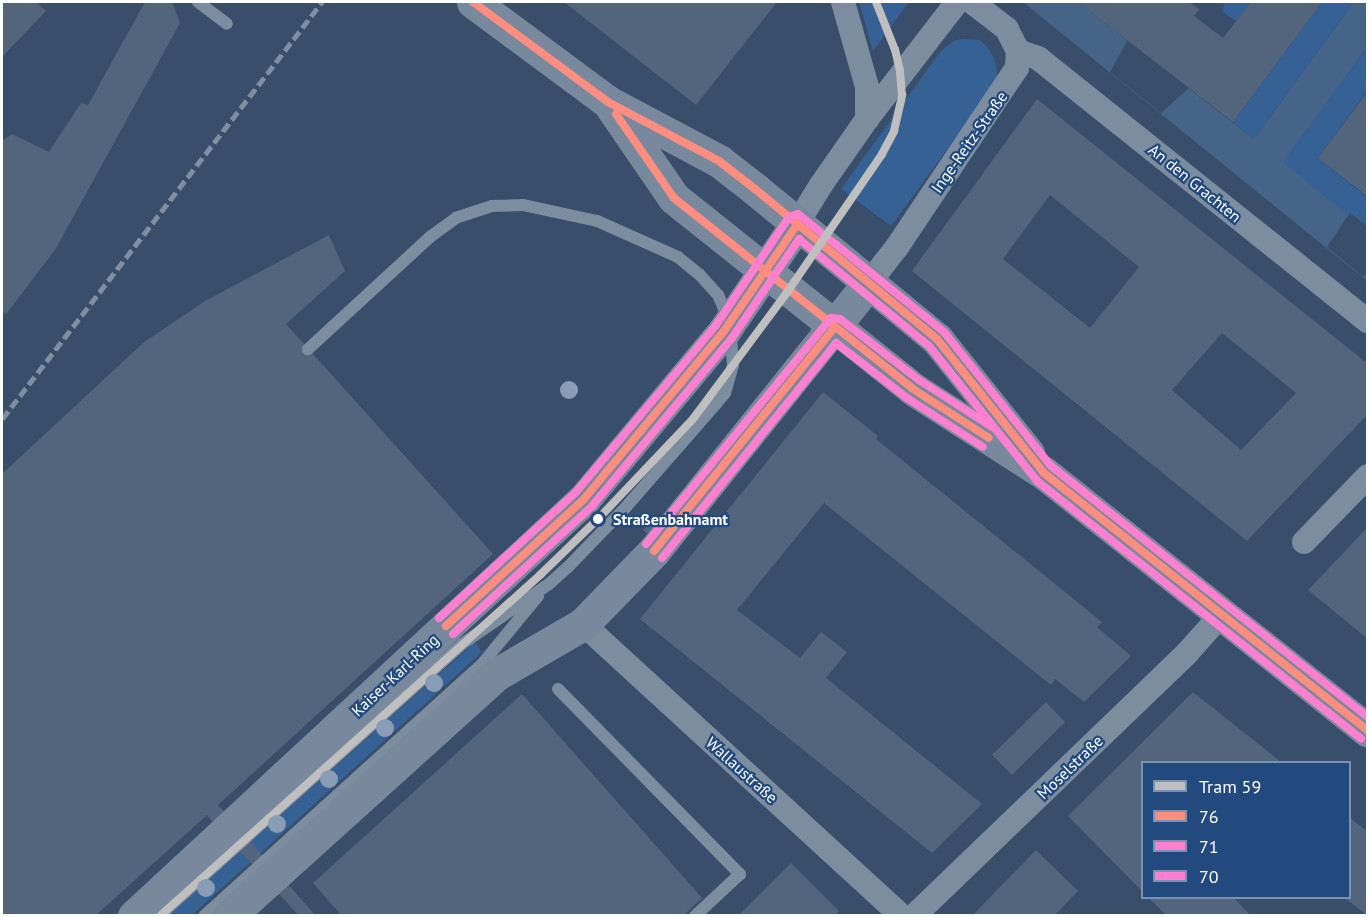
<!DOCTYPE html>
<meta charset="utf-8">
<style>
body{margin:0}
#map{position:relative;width:1369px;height:917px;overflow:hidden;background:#384e6a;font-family:"PT Sans",sans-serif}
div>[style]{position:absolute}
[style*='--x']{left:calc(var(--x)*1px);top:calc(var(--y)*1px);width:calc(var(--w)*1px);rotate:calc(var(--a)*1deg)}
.green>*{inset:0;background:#366195}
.water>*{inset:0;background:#466388}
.pier>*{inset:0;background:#384e6a}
.building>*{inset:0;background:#53657c}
.lane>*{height:12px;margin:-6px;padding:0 6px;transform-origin:6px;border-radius:6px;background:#7d8da0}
.street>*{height:24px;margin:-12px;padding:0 12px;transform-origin:12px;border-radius:12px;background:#7d8da0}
.secondary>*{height:33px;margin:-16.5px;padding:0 16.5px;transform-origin:16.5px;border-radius:16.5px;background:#79899d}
.rail>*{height:4.5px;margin-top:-2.25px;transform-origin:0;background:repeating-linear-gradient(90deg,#7f8ea0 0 10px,transparent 0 14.5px)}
.bus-1>*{height:8px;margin:-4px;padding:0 4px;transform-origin:4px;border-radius:4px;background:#ff8d80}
.bus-2>*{height:8px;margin:-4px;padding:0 4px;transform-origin:4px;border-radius:4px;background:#ff80ce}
.bus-3>*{height:8px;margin:-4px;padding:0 4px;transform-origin:4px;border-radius:4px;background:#ff80ce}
.tram-1>*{height:8px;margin:-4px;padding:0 4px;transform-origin:4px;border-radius:4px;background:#bfbfbf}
.trees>*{width:18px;height:18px;margin:-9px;border-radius:50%;background:#899db6}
.dots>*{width:16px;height:16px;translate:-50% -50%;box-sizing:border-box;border:3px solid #234a7f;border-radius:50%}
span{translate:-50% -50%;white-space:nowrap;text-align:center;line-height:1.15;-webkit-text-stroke:4.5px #234a7f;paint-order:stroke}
.street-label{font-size:16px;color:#fff}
.stop-label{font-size:16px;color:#fff;font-weight:700}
.left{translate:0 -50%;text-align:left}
.frame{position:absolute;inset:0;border:3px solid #fff;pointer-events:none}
.legend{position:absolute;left:1141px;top:761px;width:210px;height:138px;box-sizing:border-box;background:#234a7f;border:2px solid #7b92b2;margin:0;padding:8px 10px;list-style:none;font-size:18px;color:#fff}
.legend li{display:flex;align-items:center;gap:12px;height:30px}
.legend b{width:30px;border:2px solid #7b92b2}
</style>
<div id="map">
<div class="green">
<i style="clip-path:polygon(859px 2px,909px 2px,873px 51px)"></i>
<i style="clip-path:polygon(1224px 2px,1251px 2px,1236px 21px,1223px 12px)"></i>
<i style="clip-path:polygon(1322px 2px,1354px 2px,1254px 139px,1233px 122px)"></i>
<i style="clip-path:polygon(962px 39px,979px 40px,986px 45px,995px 60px,998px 80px,891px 226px,841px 189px,940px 52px,953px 41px)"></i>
<i style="clip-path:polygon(1367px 47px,1367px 91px,1318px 158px,1367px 197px,1367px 231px,1282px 162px)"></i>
<i style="clip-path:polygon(475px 642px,482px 652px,192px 915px,168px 916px)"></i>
</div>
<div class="water">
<i style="clip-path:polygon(1023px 2px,1078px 2px,1254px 139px,1354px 2px,1367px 2px,1367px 47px,1283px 162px,1367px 231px,1367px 281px)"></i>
</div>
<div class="pier">
<i style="clip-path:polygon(1128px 40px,1190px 87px,1161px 113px,1110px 72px)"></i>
<i style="clip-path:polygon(1350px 213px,1368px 227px,1367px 272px,1363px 277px,1327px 247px)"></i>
</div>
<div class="building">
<i style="clip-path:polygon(2px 2px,36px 2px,46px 11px,2px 57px)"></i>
<i style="clip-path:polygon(145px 2px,172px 2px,180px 23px,55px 250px,6px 314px,2px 310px,2px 141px,12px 134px,49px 152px,81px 103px,88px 105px)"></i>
<i style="clip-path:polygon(564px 2px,777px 2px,696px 105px)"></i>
<i style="clip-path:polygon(1078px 2px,1189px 2px,1199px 9px,1194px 16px,1223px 38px,1251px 2px,1322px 2px,1233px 122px)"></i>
<i style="clip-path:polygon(1368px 91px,1368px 197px,1318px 158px)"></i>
<i style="clip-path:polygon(evenodd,1037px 99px,1368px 364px,1368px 414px,1247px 541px,912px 271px,1037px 99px,1050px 195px,1139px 267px,1090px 328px,1003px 259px,1050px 195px,1037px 99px,1222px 333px,1296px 393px,1241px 450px,1172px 390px,1222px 333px)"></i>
<i style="clip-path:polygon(329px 235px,345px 271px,286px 324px,493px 554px,218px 805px,316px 916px,299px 916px,207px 815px,95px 916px,2px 916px,2px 474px,143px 343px,205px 301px)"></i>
<i style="clip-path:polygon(823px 392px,878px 436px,876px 439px,1102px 622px,1097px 627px,1131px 656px,1084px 702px,1055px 679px,1051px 685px,824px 503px,737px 610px,800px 658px,821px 632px,847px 652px,826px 678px,982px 804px,932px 853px,640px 619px)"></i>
<i style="clip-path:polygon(656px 515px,661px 519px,648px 534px,643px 530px)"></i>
<i style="clip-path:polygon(1368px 527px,1368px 639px,1308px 590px)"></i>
<i style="clip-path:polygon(1193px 692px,1281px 762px,1142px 762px,1142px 891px,1068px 816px)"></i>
<i style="clip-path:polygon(522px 694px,702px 898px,683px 916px,342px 916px,313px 883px)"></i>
<i style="clip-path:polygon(1046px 702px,1065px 722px,1012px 775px,992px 755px)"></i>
<i style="clip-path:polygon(1350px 818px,1368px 832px,1368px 916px,1345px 898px,1350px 898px)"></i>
<i style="clip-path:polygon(1036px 850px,1078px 891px,1054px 916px,972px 916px)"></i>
<i style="clip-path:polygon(791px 863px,839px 911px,835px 916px,741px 916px,740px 914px)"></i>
<i style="clip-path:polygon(1149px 898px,1234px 898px,1251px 916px,1167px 916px)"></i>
</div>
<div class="lane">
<i style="--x:198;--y:2;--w:36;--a:37"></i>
<i style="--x:558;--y:689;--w:260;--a:45.5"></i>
<i style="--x:740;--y:874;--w:62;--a:137"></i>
<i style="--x:159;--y:916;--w:407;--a:-41.9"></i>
<i style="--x:462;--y:644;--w:106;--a:-34.6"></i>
<i style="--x:549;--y:584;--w:25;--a:-42"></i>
<i style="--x:568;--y:567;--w:83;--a:-46"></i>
<i style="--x:626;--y:507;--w:137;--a:-48.9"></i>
<i style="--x:716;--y:404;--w:14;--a:-51"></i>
<i style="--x:725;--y:393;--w:29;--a:-74"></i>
<i style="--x:733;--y:365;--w:42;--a:-94.1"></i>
<i style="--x:730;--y:323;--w:30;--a:-113"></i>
<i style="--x:718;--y:295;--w:27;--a:-132"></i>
<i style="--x:700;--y:275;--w:28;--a:-141"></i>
<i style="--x:678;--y:257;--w:89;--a:-156"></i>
<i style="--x:597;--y:221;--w:76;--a:-167.8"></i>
<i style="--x:523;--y:205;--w:31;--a:178"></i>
<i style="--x:492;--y:206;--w:38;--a:162"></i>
<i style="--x:456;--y:218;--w:32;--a:144"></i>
<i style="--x:430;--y:237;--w:166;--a:137.4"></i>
<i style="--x:204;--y:916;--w:375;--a:-42.2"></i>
<i style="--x:482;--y:664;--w:88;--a:-50.5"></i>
</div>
<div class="street">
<i style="--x:843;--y:2;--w:88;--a:74.2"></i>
<i style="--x:867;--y:87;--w:32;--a:90"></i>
<i style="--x:1018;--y:51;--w:21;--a:19"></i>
<i style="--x:1038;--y:58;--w:422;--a:38.6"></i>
<i style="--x:797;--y:224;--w:46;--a:-58.4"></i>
<i style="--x:821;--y:185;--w:80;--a:-55.1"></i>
<i style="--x:867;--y:119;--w:148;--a:-52.4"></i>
<i style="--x:868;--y:284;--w:47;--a:-51.9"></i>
<i style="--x:897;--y:247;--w:216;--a:-56.2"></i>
<i style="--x:1017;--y:68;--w:17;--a:-87"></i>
<i style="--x:1018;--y:51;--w:25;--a:-117"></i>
<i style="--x:1007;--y:29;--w:44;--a:-142.4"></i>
<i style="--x:1304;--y:542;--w:92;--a:-45.9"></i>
<i style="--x:583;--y:624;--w:432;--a:42.5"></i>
<i style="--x:914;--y:916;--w:380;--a:-43.9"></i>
<i style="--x:1188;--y:652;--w:51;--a:-48.2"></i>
</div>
<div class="secondary">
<i style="--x:473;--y:2;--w:168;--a:36.5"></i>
<i style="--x:608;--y:102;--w:126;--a:28"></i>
<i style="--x:719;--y:161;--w:46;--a:37.9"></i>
<i style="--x:755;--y:189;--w:236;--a:39.5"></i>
<i style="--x:937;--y:339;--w:146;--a:51.4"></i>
<i style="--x:608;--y:102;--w:116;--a:55.5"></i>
<i style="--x:674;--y:198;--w:306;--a:38.6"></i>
<i style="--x:913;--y:389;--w:156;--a:32.7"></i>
<i style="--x:1044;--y:473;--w:414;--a:38.5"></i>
<i style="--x:134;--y:916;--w:614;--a:-42.82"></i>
<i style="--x:584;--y:499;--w:219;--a:-50.2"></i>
<i style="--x:724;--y:331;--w:130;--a:-55.7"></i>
<i style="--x:229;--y:916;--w:361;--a:-42.1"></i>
<i style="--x:497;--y:674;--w:99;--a:-30.2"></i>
<i style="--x:583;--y:624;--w:102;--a:-45.8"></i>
<i style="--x:654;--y:551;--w:342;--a:-51.3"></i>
</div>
<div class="rail">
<i style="--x:2;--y:419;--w:526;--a:-52.5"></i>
</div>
<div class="bus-1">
<i style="--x:473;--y:2;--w:168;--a:36.5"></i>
<i style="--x:608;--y:102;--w:126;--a:28"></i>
<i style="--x:719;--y:161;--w:46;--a:37.9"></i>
<i style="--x:755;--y:189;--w:236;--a:39.5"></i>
<i style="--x:937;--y:339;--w:171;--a:51.4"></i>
<i style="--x:1044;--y:473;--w:414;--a:38.5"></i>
<i style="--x:616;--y:114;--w:102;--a:55.4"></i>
<i style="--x:674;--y:198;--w:306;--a:38.6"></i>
<i style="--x:913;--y:389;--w:90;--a:32.8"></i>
<i style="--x:654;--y:551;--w:287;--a:-51.1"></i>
<i style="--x:446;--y:626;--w:188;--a:-42.6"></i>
<i style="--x:584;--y:499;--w:219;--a:-50.2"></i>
<i style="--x:724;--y:331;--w:124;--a:-55.5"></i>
</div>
<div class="bus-2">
<i style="--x:662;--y:558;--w:277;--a:-51"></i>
<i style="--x:836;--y:343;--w:90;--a:37.8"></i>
<i style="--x:907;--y:398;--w:90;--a:32.8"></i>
<i style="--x:453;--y:634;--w:189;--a:-42.6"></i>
<i style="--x:592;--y:506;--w:219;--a:-50.2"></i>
<i style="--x:732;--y:338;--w:120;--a:-55.9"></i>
<i style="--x:799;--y:239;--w:168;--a:39.5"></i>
<i style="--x:929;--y:346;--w:173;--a:51.3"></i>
<i style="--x:1037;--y:481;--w:414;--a:38.5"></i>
</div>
<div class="bus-3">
<i style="--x:646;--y:544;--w:292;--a:-50.7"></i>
<i style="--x:831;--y:318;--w:9;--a:6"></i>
<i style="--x:840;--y:319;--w:100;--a:37.7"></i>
<i style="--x:919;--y:380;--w:90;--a:32.8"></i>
<i style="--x:439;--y:618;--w:186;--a:-42.6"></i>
<i style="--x:576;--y:492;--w:218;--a:-50"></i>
<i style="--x:716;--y:325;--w:130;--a:-55.9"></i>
<i style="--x:789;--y:217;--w:9;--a:-18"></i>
<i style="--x:798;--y:214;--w:188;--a:38.9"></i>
<i style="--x:944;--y:332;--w:171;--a:51.4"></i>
<i style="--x:1051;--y:466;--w:404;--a:38.4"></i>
</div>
<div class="tram-1">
<i style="--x:160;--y:916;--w:511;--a:-41.9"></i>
<i style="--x:540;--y:575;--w:81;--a:-44"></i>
<i style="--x:598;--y:519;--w:138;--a:-46.5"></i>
<i style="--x:693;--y:419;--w:159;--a:-53.4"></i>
<i style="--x:788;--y:291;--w:166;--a:-55.5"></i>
<i style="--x:882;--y:154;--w:26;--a:-62"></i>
<i style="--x:894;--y:131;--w:37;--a:-77"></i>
<i style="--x:902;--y:95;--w:24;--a:-95"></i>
<i style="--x:900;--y:71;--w:22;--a:-103"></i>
<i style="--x:895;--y:50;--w:52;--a:-111.6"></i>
</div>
<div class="trees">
<i style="left:569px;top:390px"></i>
<i style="left:434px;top:683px"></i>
<i style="left:385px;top:728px"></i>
<i style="left:329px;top:779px"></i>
<i style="left:277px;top:824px"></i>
<i style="left:206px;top:888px"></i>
</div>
<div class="dots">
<i style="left:598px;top:519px;background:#fff"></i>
</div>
<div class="street-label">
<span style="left:969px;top:142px;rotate:-55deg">Inge-Reitz-Straße</span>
<span style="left:1195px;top:183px;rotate:39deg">An den Grachten</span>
<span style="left:395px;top:675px;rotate:-43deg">Kaiser-Karl-Ring</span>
<span style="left:1070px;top:767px;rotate:-44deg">Moselstraße</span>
<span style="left:742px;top:770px;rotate:42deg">Wallaustraße</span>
</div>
<div class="stop-label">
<span class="left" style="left:613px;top:519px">Straßenbahnamt</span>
</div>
<div class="frame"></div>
<ul class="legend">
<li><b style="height:8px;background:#bfbfbf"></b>Tram 59</li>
<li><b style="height:8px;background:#ff8d80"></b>76</li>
<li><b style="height:8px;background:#ff80ce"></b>71</li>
<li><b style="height:8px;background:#ff80ce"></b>70</li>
</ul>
</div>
